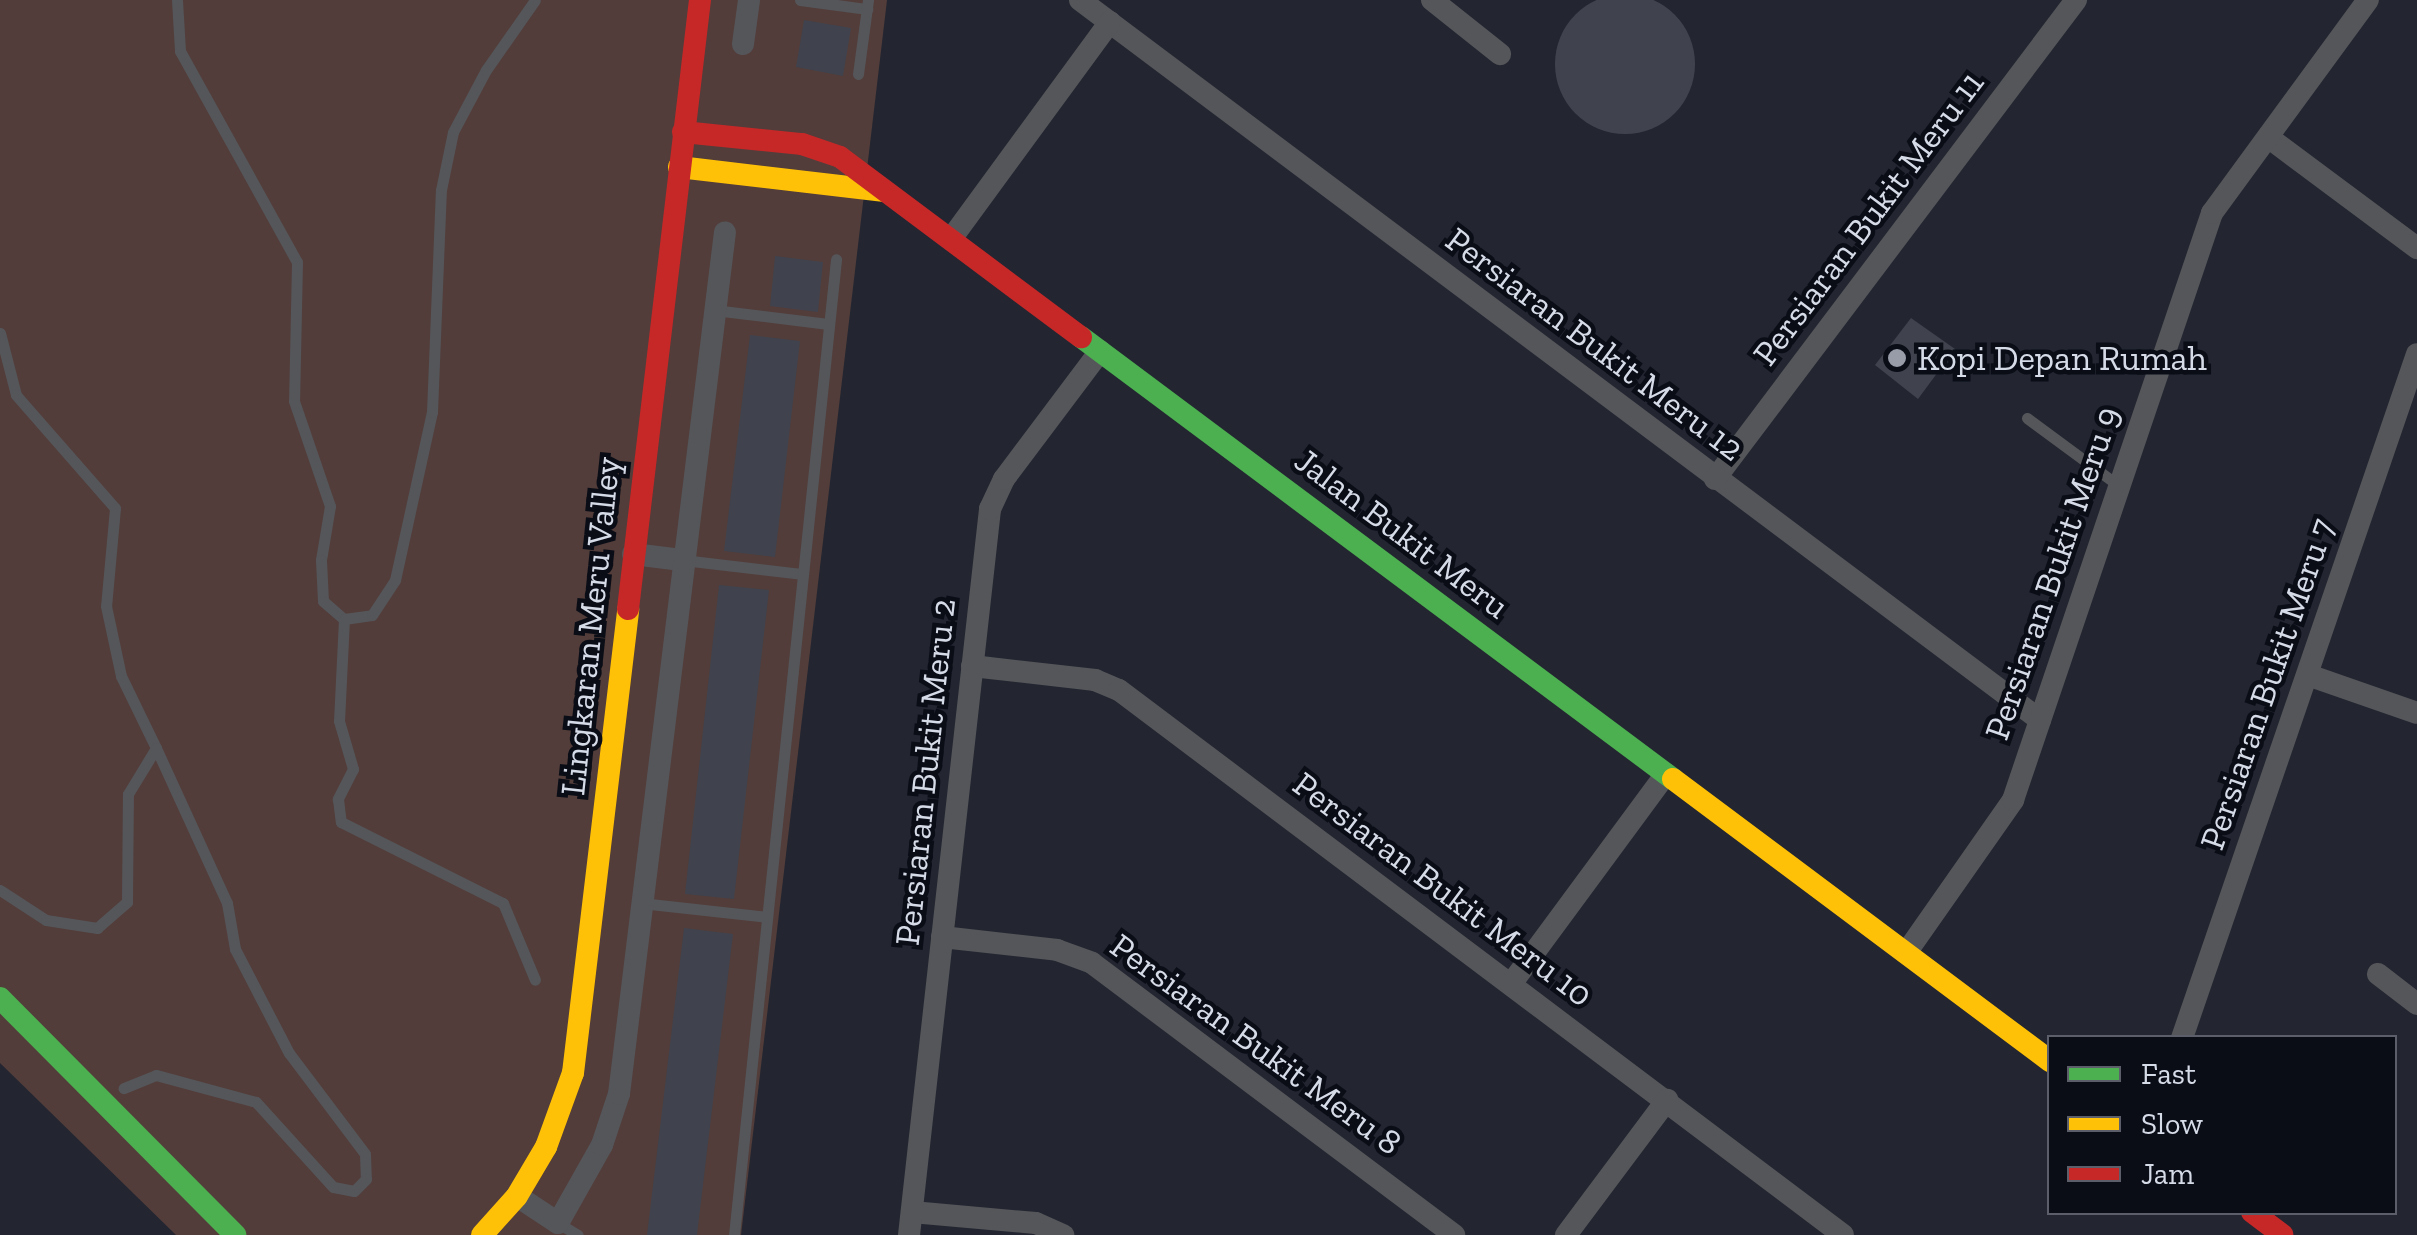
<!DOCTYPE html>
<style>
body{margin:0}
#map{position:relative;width:2417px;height:1235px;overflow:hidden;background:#232631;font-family:"Zilla Slab",serif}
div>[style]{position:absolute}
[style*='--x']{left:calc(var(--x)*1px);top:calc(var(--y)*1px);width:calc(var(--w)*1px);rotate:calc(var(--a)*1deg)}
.green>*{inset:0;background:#523d3a}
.building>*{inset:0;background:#40434d}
.round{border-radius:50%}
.lane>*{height:11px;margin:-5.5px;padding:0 5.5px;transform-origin:5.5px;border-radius:5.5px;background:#55565a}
.street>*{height:22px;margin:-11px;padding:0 11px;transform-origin:11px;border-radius:11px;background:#55565a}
.fast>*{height:22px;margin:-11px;padding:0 11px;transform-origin:11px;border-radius:11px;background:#4caf50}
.slow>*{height:22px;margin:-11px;padding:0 11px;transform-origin:11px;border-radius:11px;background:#ffc107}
.jam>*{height:22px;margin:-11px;padding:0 11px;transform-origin:11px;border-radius:11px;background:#c62828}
.dots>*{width:28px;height:28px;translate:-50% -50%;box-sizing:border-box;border:5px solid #0a0d16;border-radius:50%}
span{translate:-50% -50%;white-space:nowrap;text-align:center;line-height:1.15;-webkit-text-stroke:9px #0a0d16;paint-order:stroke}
.street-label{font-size:35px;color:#d6dbe8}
.poi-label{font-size:35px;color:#d6dbe8}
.left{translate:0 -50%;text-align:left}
.legend{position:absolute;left:2047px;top:1035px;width:350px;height:180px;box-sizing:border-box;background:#0a0d16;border:2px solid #5c5f6a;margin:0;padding:12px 18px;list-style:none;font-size:30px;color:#d6dbe8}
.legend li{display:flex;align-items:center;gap:20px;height:50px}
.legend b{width:50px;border:2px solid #5c5f6a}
</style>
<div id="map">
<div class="green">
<i style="clip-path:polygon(0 0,887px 0,741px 1235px,176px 1235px,0 1063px)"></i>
</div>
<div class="building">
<i class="round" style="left:1555px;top:-6px;width:140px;height:140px"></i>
<i style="clip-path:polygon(804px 20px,851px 28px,843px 76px,796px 67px)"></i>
<i style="clip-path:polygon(775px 256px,823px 262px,818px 312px,770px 306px)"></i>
<i style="clip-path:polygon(1911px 318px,1955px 349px,1918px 399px,1875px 365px)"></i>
<i style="clip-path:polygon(750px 335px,800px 341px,775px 557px,724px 551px)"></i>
<i style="clip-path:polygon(719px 585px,769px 590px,734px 899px,685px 894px)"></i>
<i style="clip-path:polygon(684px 928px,733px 934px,697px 1235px,647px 1235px)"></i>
</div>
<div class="lane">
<i style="--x:177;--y:0;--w:51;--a:86.6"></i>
<i style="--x:180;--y:51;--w:241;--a:61"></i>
<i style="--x:297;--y:262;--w:139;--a:91.2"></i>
<i style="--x:294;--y:401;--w:111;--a:71.1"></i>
<i style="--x:330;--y:506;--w:55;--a:99.5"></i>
<i style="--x:321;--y:560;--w:41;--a:87.2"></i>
<i style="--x:323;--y:601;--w:28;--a:41"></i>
<i style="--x:344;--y:619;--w:28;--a:-8"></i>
<i style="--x:372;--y:615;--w:42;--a:-56.7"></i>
<i style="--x:395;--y:580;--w:172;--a:-77.6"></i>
<i style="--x:432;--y:412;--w:222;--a:-87.7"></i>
<i style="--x:441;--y:190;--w:59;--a:-78.3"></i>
<i style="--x:453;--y:132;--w:70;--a:-62"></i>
<i style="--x:486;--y:70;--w:85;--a:-55"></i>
<i style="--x:800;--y:0;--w:68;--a:7.7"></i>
<i style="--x:858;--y:74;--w:75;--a:-82.3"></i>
<i style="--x:714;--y:310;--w:115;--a:7"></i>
<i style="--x:0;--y:333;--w:64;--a:75.5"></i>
<i style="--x:16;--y:395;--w:150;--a:48.8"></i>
<i style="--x:115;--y:508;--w:98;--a:95.2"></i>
<i style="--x:106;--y:606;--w:72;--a:77.9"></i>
<i style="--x:121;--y:676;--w:80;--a:64.1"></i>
<i style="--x:2027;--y:418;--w:113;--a:36.4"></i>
<i style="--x:683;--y:560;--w:121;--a:6.7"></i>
<i style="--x:344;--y:619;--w:102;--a:92.8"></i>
<i style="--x:339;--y:721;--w:50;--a:73.7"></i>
<i style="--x:353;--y:769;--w:34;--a:117"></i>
<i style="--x:338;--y:799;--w:23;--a:83"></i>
<i style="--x:341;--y:822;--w:181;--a:26.6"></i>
<i style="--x:503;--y:903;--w:83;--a:67.4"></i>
<i style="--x:0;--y:890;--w:55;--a:33.1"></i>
<i style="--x:46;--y:920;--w:52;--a:8.9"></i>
<i style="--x:97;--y:928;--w:40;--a:-41"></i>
<i style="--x:127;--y:902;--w:108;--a:-89.5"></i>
<i style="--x:128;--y:794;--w:54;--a:-58.7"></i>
<i style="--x:156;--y:748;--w:170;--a:65.4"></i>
<i style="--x:227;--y:903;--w:47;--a:80.1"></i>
<i style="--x:235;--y:949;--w:117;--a:62.6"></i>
<i style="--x:289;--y:1053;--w:126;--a:53"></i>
<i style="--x:365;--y:1154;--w:25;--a:88"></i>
<i style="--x:366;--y:1179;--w:17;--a:135"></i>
<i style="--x:354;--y:1191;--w:21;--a:-169"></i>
<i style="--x:333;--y:1187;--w:115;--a:-132.2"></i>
<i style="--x:256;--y:1102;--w:104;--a:-164.9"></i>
<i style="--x:156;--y:1075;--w:35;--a:158"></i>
<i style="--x:641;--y:903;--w:127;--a:6.3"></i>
<i style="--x:558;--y:1223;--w:23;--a:31"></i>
<i style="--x:734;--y:1235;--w:981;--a:-84.03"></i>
</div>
<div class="street">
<i style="--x:1080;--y:0;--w:1200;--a:36.87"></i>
<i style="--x:1432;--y:0;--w:87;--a:38.5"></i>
<i style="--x:743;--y:44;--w:44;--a:-82.2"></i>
<i style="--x:2268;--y:137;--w:186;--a:36.7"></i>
<i style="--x:951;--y:239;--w:269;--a:-53.8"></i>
<i style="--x:1715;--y:479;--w:600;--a:-53"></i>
<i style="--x:633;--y:554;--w:49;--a:7"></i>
<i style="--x:972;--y:666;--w:124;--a:6.5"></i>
<i style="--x:1095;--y:680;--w:26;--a:23"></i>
<i style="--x:1119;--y:690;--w:906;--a:36.97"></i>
<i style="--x:2308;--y:675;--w:115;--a:19.2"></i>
<i style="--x:942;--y:937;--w:116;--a:6.4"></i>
<i style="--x:1057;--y:950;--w:37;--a:20"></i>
<i style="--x:1092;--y:963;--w:453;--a:36.9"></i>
<i style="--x:1906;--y:953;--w:187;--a:-55"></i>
<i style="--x:2013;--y:800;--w:620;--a:-71.27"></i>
<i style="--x:2212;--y:213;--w:264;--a:-53.8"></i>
<i style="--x:2378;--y:974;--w:49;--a:37.6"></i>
<i style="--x:1511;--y:984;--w:261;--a:-53.6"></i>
<i style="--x:2182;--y:1038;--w:723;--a:-71.04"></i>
<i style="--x:517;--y:1196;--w:49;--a:33.4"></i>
<i style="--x:558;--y:1223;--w:90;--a:-60.6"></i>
<i style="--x:602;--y:1145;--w:54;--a:-71.6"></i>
<i style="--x:619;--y:1094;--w:868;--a:-82.99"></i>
<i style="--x:912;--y:1212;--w:124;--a:5.1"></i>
<i style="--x:1036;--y:1223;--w:30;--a:24"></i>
<i style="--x:909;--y:1235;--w:731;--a:-83.63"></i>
<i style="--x:990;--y:509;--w:33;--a:-65"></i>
<i style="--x:1004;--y:479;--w:160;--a:-53.1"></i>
<i style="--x:1566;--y:1235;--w:169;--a:-53.2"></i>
</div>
<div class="fast">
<i style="--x:1081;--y:337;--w:739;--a:36.75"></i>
<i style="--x:0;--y:998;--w:334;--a:45.2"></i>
</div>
<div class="slow">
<i style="--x:679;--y:167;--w:205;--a:6.7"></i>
<i style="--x:1673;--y:779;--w:471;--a:36.8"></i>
<i style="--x:482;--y:1235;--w:52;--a:-48.1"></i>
<i style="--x:517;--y:1196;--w:57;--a:-59.4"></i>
<i style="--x:546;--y:1147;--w:79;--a:-70"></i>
<i style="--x:573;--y:1073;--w:467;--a:-83.2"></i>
</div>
<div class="jam">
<i style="--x:683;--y:132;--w:120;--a:5.8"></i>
<i style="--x:802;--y:144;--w:40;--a:18.9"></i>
<i style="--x:840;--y:157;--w:301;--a:36.8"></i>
<i style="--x:628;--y:609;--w:613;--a:-83.26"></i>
<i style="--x:2252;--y:1212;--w:38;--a:37"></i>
</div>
<div class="dots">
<i style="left:1897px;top:358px;background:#979ca8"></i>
</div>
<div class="street-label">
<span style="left:1868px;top:218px;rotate:-53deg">Persiaran Bukit Meru 11</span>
<span style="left:1595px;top:344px;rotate:37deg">Persiaran Bukit Meru 12</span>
<span style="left:1402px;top:533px;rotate:37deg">Jalan Bukit Meru</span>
<span style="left:2052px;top:573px;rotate:-71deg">Persiaran Bukit Meru 9</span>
<span style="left:590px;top:626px;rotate:-84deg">Lingkaran Meru Valley</span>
<span style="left:2267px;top:684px;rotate:-71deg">Persiaran Bukit Meru 7</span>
<span style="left:925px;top:772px;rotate:-84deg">Persiaran Bukit Meru 2</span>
<span style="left:1443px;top:889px;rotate:37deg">Persiaran Bukit Meru 10</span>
<span style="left:1256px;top:1044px;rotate:36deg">Persiaran Bukit Meru 8</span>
</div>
<div class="poi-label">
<span class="left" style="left:1917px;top:358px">Kopi Depan Rumah</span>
</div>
<ul class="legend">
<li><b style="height:12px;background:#4caf50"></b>Fast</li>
<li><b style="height:12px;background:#ffc107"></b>Slow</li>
<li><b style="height:12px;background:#c62828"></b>Jam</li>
</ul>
</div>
